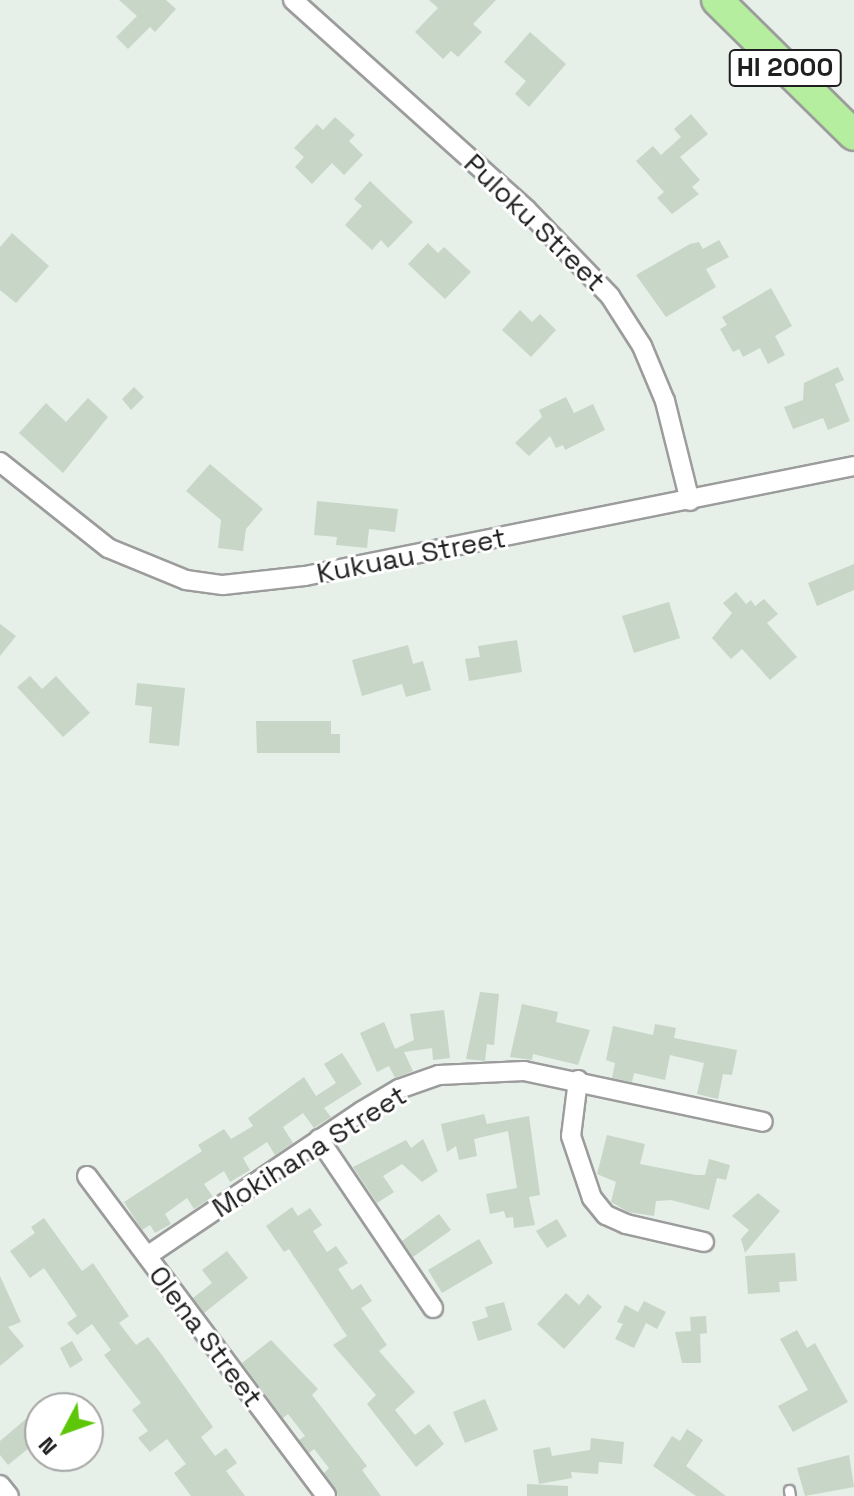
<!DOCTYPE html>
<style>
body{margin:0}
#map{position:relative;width:854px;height:1496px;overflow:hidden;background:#e6efe8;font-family:"Space Grotesk",sans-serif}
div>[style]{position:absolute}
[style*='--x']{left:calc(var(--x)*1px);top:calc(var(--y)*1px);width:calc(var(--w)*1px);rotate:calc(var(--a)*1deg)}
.building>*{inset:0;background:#c7d6c6}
.roads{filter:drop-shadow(2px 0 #9c9c9c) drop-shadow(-2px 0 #9c9c9c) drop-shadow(0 2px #9c9c9c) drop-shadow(0 -2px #9c9c9c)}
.service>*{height:9px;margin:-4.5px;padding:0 4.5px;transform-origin:4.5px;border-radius:4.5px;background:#fff}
.minor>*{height:18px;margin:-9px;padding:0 9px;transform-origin:9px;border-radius:9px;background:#fff}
.trunk>*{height:30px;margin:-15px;padding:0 15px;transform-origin:15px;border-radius:15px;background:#b4ee9e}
span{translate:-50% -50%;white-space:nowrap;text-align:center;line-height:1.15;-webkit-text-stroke:6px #fff;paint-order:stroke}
.shield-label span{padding:2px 6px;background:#fff;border:2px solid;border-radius:6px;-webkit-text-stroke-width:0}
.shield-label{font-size:26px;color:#1f1f1f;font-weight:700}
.street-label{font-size:28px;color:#1f1f1f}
.north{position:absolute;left:24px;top:1392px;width:80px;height:80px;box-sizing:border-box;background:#fff;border:2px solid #a5a5a5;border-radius:50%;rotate:229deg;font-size:22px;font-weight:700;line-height:32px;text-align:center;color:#1f1f1f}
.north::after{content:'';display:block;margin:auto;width:28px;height:36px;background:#5ec609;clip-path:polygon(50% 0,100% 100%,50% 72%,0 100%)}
</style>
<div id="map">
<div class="building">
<i style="clip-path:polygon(119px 0,166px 0,176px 9px,155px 32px,150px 27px,128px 49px,116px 37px,137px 16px)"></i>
<i style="clip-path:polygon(429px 0,496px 0,473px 24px,482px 32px,458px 57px,451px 51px,443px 59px,415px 32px,438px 8px)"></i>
<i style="clip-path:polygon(530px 32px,566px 64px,529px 107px,515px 94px,526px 81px,504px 62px)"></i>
<i style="clip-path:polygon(691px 114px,708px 134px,680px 157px,700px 180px,692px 187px,699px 194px,672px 214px,657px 198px,664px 192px,636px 161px,653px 146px,661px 155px,681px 137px,674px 129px)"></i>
<i style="clip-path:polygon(335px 117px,355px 135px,349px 141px,363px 155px,344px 175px,332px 163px,312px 184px,295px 167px,304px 157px,294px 148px,317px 124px,323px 130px)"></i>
<i style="clip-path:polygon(370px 181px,413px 222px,388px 248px,381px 240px,372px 250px,345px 225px,362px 206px,354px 199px)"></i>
<i style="clip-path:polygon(12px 233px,49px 266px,16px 303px,0 290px,0 247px)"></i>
<i style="clip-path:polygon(719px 240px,729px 257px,706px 269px,716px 287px,666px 317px,636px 275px,690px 244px,699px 242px,703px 249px)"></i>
<i style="clip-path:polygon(428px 243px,438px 253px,444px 247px,471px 272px,445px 299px,408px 264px)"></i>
<i style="clip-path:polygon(771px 288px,792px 326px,775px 336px,785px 355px,768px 364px,760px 348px,743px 357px,739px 349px,733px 352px,720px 329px,727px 325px,722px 317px)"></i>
<i style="clip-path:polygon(520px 310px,532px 322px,540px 314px,556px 330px,531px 357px,502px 330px)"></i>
<i style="clip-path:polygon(838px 367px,844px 380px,835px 384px,850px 421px,828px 430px,823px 418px,793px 429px,784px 407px,803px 400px,804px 383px)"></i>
<i style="clip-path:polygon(134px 387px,144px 397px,131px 410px,122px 399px)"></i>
<i style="clip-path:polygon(566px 397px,574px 413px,593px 404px,605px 430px,565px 450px,563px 445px,556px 448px,550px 436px,529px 456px,515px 443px,542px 417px,539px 410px)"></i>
<i style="clip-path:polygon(88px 398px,108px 417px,63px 473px,19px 433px,46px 403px,66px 422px)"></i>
<i style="clip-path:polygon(210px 464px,263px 509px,246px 529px,243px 551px,218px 548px,221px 520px,186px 491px)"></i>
<i style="clip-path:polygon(317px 501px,398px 509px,395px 532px,369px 529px,367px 548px,336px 545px,337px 537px,314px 535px)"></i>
<i style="clip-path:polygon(854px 564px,854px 590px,817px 606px,808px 583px)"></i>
<i style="clip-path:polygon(736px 592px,746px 604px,751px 600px,755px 606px,764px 599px,778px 614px,767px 623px,797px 657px,770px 680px,742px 649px,731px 659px,712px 638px,732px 613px,723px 603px)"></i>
<i style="clip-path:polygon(669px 602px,680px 638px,634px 653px,622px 616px)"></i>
<i style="clip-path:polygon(0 624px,16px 636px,0 656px)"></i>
<i style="clip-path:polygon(517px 640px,522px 672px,469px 681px,465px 659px,480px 657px,478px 646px)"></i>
<i style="clip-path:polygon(408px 645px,413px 664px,423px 661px,431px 690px,406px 697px,402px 684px,362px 696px,352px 660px)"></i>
<i style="clip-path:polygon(30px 676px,42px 689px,56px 676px,90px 713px,63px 737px,17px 687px)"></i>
<i style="clip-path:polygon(137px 683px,185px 688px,179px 746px,149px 743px,152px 707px,135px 705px)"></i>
<i style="clip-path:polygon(256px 721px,331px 721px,331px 734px,340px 734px,340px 753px,257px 753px)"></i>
<i style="clip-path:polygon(480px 992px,499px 994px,494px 1045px,487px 1044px,485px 1061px,466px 1059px)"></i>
<i style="clip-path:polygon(522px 1004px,558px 1012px,556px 1022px,590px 1030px,578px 1065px,533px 1054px,532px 1060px,510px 1057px)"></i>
<i style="clip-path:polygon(444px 1010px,450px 1058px,433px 1060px,432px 1048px,404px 1052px,413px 1071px,395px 1078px,389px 1066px,377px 1072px,360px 1033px,384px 1022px,395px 1049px,414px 1040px,410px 1014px)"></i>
<i style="clip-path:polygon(655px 1024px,676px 1028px,674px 1038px,737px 1050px,732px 1075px,723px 1074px,718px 1099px,697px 1094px,704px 1063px,670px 1055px,665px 1080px,634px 1073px,632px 1082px,612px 1078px,615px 1063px,606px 1060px,613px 1026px,653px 1035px)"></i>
<i style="clip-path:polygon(342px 1053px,362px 1084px,324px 1108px,331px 1117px,314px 1128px,303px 1113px,283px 1127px,293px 1143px,275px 1155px,267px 1142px,243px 1158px,250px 1170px,230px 1182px,224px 1171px,204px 1184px,213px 1197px,194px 1209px,187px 1198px,165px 1214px,171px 1224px,155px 1233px,150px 1225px,142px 1230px,124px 1202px,202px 1151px,198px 1145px,224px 1129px,231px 1139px,253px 1126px,248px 1118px,304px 1077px,316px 1096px,336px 1083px,324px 1064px)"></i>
<i style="clip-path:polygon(484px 1114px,487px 1124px,529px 1116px,540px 1195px,529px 1197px,535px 1225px,514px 1228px,513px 1217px,506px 1218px,504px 1211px,490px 1214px,486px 1194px,517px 1188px,508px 1131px,474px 1139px,477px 1156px,459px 1160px,456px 1146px,447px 1152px,441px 1124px)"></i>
<i style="clip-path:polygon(607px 1135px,645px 1144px,640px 1164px,696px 1175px,705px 1175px,709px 1159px,730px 1165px,726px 1180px,717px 1178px,709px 1210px,671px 1200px,656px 1201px,654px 1216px,628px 1212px,611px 1202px,616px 1182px,597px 1174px)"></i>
<i style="clip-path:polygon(423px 1139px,438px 1171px,422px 1182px,402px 1164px,383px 1176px,394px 1192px,377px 1203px,353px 1167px,406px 1140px,411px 1148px)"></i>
<i style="clip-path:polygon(758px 1193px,780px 1211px,745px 1253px,741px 1239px,749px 1230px,732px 1216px)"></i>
<i style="clip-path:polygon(292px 1207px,298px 1216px,310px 1208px,322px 1225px,313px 1231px,327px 1252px,336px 1246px,348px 1263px,338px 1269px,352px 1290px,361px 1284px,372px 1301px,361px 1308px,387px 1345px,379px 1351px,415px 1392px,395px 1410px,415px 1435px,429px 1424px,444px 1444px,416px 1467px,367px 1404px,376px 1395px,333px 1345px,347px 1336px,289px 1249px,284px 1252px,266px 1226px)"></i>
<i style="clip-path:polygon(439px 1214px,451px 1230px,413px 1257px,402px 1241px)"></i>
<i style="clip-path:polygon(44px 1218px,82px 1271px,93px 1263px,129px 1316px,119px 1323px,136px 1345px,148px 1337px,162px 1355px,213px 1427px,201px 1437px,215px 1456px,226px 1448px,237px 1463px,226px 1471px,245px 1496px,191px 1496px,174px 1473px,186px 1464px,167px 1439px,150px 1452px,138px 1438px,148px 1431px,132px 1410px,141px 1403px,104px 1355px,111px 1350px,92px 1324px,77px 1335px,67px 1323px,77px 1316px,44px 1268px,30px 1278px,10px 1251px,35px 1233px,31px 1227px)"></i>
<i style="clip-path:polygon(557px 1219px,567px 1236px,547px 1248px,536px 1231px)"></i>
<i style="clip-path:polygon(479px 1239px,493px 1263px,442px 1293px,428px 1270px)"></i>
<i style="clip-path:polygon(227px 1251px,248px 1278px,204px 1313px,193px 1298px,212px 1283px,202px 1270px)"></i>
<i style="clip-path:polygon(795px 1253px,797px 1281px,779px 1282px,780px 1292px,748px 1294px,745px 1256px)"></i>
<i style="clip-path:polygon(0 1276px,21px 1322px,8px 1327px,24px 1346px,0 1366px)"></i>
<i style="clip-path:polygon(566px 1293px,579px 1305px,588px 1294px,602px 1307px,564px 1349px,537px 1324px)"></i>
<i style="clip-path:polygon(644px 1301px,666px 1312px,657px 1329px,646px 1323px,634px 1348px,615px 1339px,623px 1324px,617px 1322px,625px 1305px,638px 1312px)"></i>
<i style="clip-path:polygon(504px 1302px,512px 1330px,478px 1341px,472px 1322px,488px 1317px,485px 1307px)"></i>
<i style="clip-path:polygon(706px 1316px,707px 1333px,700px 1334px,701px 1363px,682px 1363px,675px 1332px,691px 1331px,690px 1317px)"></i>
<i style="clip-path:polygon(797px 1330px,807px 1348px,815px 1343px,848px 1402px,793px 1432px,778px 1406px,808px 1390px,780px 1339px)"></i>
<i style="clip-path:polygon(271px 1340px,318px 1389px,312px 1395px,367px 1466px,362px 1470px,381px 1496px,338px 1496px,324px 1473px,329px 1468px,314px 1449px,309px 1453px,299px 1440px,305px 1436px,288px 1414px,283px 1418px,242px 1363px)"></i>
<i style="clip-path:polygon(72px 1341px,83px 1360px,70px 1368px,60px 1348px)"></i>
<i style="clip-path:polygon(485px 1399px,498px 1430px,465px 1443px,453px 1412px)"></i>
<i style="clip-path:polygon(33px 1413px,40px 1421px,40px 1439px,8px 1465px,0 1455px,0 1441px)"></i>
<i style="clip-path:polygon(687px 1429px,703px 1440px,686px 1466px,726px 1496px,696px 1496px,653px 1466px,672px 1436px,680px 1441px)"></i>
<i style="clip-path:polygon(591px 1438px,624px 1442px,622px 1464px,599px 1462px,598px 1474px,571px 1472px,572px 1478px,539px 1484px,533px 1450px,550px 1447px,552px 1456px,590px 1450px)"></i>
<i style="clip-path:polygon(849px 1455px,854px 1487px,805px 1496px,797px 1468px)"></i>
<i style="clip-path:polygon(527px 1484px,568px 1486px,568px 1496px,527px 1496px)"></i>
</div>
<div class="roads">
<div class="service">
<i style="--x:789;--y:1490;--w:6;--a:81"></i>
</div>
<div class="minor">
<i style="--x:293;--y:0;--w:313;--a:41.9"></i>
<i style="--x:526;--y:209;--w:121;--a:46"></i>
<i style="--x:610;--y:296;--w:59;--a:57.4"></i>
<i style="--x:642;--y:346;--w:60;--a:67.3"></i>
<i style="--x:665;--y:401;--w:103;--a:76"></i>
<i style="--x:0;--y:462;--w:138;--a:38.5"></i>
<i style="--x:108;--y:548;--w:84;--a:22.3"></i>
<i style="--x:186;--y:580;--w:37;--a:8"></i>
<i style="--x:223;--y:585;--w:82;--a:-6.3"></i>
<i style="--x:305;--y:576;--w:560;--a:-11.33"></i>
<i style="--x:578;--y:1080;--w:56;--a:97.1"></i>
<i style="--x:571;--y:1136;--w:65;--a:71.3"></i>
<i style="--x:592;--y:1198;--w:22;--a:51"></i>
<i style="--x:606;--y:1215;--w:22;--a:24"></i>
<i style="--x:626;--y:1224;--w:80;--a:13"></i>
<i style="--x:319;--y:1139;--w:204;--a:56"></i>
<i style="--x:87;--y:1176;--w:399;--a:53.2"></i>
<i style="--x:147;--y:1256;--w:259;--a:-34"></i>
<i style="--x:362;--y:1111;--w:43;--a:-30.7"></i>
<i style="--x:399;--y:1089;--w:42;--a:-19.3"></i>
<i style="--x:439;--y:1075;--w:85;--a:-2.7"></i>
<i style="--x:524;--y:1071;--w:244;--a:12"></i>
<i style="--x:0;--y:1485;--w:14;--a:51"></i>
</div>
<div class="trunk">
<i style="--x:717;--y:0;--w:192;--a:44.6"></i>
</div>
</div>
<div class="shield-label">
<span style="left:785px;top:68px">HI 2000</span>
</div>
<div class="street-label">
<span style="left:535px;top:222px;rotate:44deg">Puloku Street</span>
<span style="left:411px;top:555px;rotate:-11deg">Kukuau Street</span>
<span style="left:309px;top:1151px;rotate:-32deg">Mokihana Street</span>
<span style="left:206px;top:1336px;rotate:53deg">Olena Street</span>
</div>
<div class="north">N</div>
</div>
